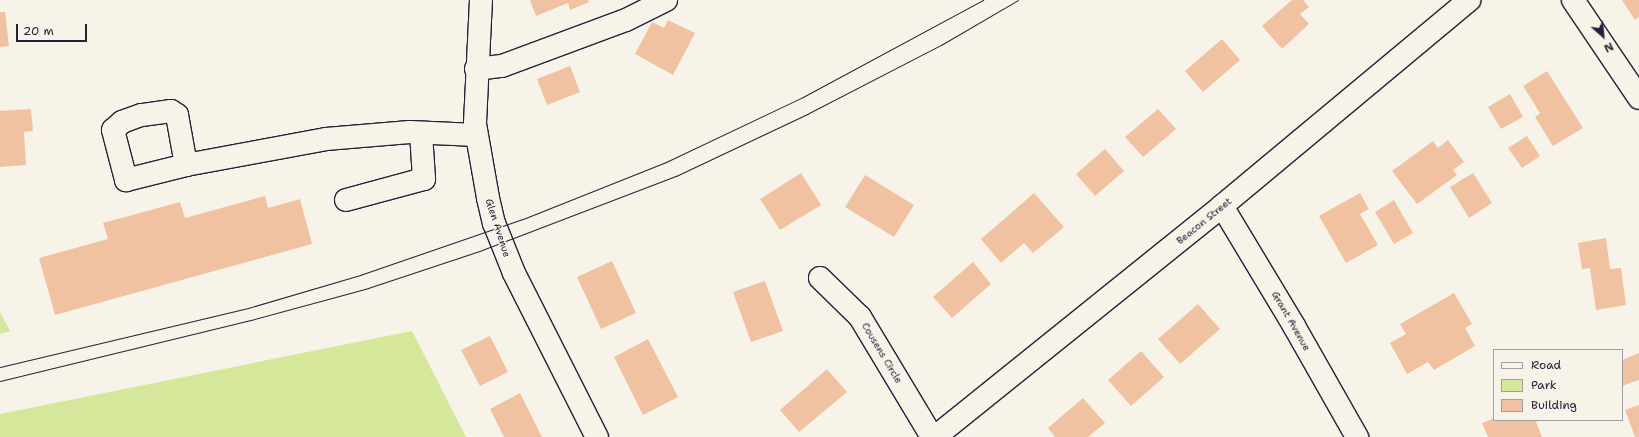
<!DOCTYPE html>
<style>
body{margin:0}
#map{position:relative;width:1639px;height:437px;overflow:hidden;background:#f7f3e8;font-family:"Shantell Sans",sans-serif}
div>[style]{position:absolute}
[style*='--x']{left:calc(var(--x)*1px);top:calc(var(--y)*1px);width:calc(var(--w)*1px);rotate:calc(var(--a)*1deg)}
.green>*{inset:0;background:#d5e79b}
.building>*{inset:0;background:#f1c2a1}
.roads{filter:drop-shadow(1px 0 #22223b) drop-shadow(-1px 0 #22223b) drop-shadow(0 1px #22223b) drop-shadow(0 -1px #22223b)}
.minor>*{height:22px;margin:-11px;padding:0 11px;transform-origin:11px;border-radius:11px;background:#f7f3e8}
.major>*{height:22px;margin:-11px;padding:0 11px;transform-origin:11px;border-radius:11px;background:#f7f3e8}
.tram>*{height:1px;margin:-0.5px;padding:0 0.5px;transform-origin:0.5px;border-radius:0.5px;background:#22223b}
span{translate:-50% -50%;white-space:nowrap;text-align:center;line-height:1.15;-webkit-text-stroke:3px #f7f3e8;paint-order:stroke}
.street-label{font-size:10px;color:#22223b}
.legend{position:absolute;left:1493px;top:349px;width:130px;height:72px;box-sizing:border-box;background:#f7f3e8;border:1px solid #a29fa3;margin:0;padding:5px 7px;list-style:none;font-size:12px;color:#22223b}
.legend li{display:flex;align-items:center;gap:8px;height:20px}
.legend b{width:20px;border:1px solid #a29fa3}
.north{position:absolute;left:1583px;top:16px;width:40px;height:40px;-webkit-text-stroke:3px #f7f3e8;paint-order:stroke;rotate:153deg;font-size:11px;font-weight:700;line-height:16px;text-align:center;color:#22223b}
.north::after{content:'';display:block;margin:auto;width:14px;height:18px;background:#22223b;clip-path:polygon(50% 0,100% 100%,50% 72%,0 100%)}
.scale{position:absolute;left:16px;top:24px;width:71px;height:18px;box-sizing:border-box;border:2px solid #22223b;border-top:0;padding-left:5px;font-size:12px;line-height:14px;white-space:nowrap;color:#22223b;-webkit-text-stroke:3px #f7f3e8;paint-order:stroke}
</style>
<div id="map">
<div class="green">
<i style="clip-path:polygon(0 312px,10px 331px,0 334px)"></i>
<i style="clip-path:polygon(412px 331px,466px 437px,0 437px,0 414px)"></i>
</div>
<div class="building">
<i style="clip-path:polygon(530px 0,588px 0,589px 2px,570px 10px,568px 3px,536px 16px)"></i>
<i style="clip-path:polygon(1292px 0,1303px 0,1309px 7px,1300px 14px,1309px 24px,1282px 49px,1262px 26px)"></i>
<i style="clip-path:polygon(1622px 0,1639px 0,1639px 17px,1635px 20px)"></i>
<i style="clip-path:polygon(0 12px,5px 12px,9px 46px,0 47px)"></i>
<i style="clip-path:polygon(668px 20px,695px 33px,673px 75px,635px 54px,652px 22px,664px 28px)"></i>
<i style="clip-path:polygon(1222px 39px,1240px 60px,1203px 92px,1185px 71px)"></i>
<i style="clip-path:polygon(570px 66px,580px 92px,547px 105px,537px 79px)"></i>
<i style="clip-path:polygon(1547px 71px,1583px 128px,1553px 146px,1535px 117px,1540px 113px,1523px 86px)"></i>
<i style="clip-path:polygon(1510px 94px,1523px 117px,1501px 129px,1488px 107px)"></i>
<i style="clip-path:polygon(31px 109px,33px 131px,24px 132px,26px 165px,0 167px,0 111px)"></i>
<i style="clip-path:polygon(1158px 109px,1176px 129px,1143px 157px,1125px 137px)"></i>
<i style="clip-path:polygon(1527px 136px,1540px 156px,1522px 168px,1508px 148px)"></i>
<i style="clip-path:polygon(1448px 140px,1464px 162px,1453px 170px,1457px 175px,1417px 204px,1392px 171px,1433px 141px,1438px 148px)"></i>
<i style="clip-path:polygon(1105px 149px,1124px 171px,1095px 196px,1076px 174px)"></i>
<i style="clip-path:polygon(801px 173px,821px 205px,780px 230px,760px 199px)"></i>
<i style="clip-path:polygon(1473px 173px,1492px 203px,1469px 218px,1450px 187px)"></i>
<i style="clip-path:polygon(865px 175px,914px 205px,894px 237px,845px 207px)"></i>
<i style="clip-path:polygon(1034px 193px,1064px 227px,1033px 253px,1024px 243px,1001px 263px,981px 239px)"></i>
<i style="clip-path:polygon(1360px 193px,1369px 209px,1360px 214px,1378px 245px,1346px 263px,1319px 216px)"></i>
<i style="clip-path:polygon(265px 196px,268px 208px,300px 199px,312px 244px,55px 315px,39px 258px,108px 239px,103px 223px,180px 202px,185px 218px)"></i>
<i style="clip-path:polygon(1394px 200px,1413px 233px,1394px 244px,1375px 212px)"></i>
<i style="clip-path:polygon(1606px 238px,1610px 269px,1621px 268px,1626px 305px,1596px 310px,1590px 268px,1582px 269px,1578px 243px)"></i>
<i style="clip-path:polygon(612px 261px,636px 313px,601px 329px,577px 277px)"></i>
<i style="clip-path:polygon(973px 262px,991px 284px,952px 318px,933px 297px)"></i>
<i style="clip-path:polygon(765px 281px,783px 331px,751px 342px,733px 292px)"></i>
<i style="clip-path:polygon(1454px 293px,1472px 324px,1465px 328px,1475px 346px,1434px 370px,1428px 362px,1407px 374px,1390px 343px,1406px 334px,1400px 324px)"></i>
<i style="clip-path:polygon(1198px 304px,1220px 329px,1180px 364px,1158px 339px)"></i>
<i style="clip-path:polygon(490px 336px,508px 372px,480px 386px,461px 350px)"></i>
<i style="clip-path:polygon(648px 339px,678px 397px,643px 415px,614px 357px)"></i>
<i style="clip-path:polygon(1141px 351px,1164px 377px,1131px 406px,1108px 380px)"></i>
<i style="clip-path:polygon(1639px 353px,1639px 380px,1622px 386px,1622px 360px)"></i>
<i style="clip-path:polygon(827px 369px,847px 392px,799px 432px,780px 410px)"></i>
<i style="clip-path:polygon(520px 393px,542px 437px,504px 437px,490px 409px)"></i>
<i style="clip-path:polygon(1083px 398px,1105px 423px,1088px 437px,1055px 437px,1048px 428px)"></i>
<i style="clip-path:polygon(1639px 405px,1639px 437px,1635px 437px,1625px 410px)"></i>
<i style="clip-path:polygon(1494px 418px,1494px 420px,1540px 420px,1536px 422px,1542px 437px,1488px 437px,1482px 423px)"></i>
</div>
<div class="roads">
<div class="minor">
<i style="--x:481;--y:0;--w:124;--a:92.8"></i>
<i style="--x:475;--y:124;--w:75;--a:80"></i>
<i style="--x:488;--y:198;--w:26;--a:77"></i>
<i style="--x:494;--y:223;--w:54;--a:68.2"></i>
<i style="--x:514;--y:273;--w:184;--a:63.2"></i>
<i style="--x:1573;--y:0;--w:118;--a:56"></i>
<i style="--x:476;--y:69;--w:26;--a:-7"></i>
<i style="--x:502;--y:66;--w:132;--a:-20.4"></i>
<i style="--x:626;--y:20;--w:45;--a:-26.6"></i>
<i style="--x:186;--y:165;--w:51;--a:-100.2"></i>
<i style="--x:177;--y:115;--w:7;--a:-146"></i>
<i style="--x:171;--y:111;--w:30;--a:172"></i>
<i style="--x:141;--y:115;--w:20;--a:160"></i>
<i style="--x:122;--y:122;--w:12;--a:138"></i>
<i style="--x:113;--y:130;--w:52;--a:75.4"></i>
<i style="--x:126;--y:180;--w:62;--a:-14"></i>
<i style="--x:186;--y:165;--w:142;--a:-10.5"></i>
<i style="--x:326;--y:139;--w:84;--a:-4.8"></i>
<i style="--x:410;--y:132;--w:66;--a:2.6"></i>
<i style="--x:346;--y:200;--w:81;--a:-15.1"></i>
<i style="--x:424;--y:179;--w:46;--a:-93.7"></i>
<i style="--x:1222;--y:206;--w:140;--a:59"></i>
<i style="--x:1294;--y:326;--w:128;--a:60.4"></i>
<i style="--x:820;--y:278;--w:56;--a:44.3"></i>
<i style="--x:860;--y:317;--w:140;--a:59"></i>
</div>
<div class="major">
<i style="--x:935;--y:437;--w:368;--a:-38.8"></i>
<i style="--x:1222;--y:206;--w:322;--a:-39.8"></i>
</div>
</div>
<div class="tram">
<i style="--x:0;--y:367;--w:255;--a:-13.4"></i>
<i style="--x:248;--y:308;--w:117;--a:-16.4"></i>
<i style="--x:360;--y:275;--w:172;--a:-19"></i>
<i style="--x:523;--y:219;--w:154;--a:-21.7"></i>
<i style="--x:666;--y:162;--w:149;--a:-25.4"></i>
<i style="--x:801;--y:98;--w:207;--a:-28.3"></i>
<i style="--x:0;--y:381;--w:258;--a:-13.7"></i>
<i style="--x:251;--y:320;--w:118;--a:-15.2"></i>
<i style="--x:365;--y:289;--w:123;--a:-18.4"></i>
<i style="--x:482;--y:250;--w:208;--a:-20.9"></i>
<i style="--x:676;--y:176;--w:147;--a:-25.3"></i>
<i style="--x:809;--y:113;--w:148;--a:-27.3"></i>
<i style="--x:941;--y:45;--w:89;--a:-30.3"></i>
</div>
<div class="street-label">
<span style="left:1204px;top:221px;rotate:-39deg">Beacon Street</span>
<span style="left:498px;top:228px;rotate:72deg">Glen Avenue</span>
<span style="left:1291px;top:321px;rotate:60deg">Grant Avenue</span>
<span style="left:882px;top:353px;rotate:59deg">Cousens Circle</span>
</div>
<ul class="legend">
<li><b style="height:5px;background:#f7f3e8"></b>Road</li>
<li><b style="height:11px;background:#d5e79b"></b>Park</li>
<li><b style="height:11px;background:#f1c2a1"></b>Building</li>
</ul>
<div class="north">N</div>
<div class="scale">20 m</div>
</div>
